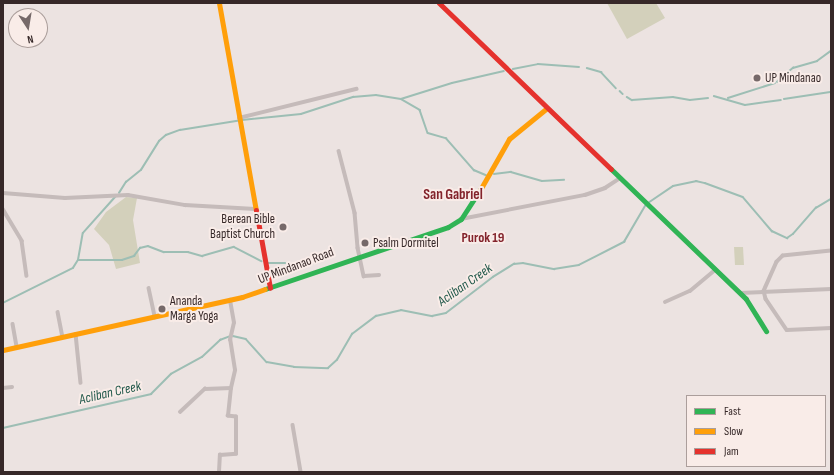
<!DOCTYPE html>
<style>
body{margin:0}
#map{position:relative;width:834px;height:475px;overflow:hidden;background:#ece3e1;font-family:"Sofia Sans Condensed",sans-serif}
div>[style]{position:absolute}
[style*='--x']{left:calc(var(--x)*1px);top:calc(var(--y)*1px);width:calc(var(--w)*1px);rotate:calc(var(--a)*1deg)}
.green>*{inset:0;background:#d3d0bb}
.stream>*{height:1.5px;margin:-0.75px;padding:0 0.75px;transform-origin:0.75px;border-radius:0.75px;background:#9dbeb4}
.street>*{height:3.5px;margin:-1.75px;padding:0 1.75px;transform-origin:1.75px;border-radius:1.75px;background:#c5bbba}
.fast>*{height:5px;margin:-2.5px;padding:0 2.5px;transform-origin:2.5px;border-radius:2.5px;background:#30b455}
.slow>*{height:5px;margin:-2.5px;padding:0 2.5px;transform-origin:2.5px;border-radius:2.5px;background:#ff9f0a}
.jam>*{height:5px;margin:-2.5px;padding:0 2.5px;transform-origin:2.5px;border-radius:2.5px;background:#e5322d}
.dots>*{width:11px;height:11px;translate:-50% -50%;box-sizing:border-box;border:2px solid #f9ece8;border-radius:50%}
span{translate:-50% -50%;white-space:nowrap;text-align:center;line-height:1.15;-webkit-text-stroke:4px #f9ece8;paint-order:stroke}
.poi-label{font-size:13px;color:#362828}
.left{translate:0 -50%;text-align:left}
.right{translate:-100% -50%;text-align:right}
.street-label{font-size:13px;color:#362828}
.neighbourhood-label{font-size:14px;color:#83232b;font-weight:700}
.water-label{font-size:14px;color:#1f5749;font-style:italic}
.quarter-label{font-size:15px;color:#83232b;font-weight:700}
.frame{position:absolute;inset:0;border:4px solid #362828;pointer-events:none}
.legend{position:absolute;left:686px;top:395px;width:140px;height:72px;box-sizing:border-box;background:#f9ece8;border:1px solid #ab9e9b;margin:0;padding:5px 7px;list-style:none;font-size:12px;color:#362828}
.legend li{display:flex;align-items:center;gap:8px;height:20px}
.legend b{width:20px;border:1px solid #ab9e9b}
.north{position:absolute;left:8px;top:8px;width:40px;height:40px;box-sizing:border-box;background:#f9ece8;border:1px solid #ab9e9b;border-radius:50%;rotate:168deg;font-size:11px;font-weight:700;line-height:16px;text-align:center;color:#362828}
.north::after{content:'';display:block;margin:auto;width:14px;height:18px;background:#766969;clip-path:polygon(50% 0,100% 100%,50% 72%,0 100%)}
</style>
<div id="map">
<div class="green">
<i style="clip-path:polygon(607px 3px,656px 3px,665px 18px,627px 39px)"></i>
<i style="clip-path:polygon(126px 197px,137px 198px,133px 220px,140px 263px,116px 269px,109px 245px,94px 229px,106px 212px)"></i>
<i style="clip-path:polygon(734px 247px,743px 247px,744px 265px,735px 265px)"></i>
</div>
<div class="stream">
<i style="--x:587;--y:68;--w:15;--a:16"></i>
<i style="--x:601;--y:72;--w:22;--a:47"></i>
<i style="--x:513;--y:69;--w:25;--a:-11"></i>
<i style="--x:538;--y:64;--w:41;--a:4.2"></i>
<i style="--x:781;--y:78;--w:16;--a:-40"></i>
<i style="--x:793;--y:68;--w:25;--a:-16"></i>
<i style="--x:817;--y:61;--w:17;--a:-36"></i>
<i style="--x:777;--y:82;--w:3;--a:-45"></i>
<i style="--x:620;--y:91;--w:4;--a:45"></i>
<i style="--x:714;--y:96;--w:32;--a:16"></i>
<i style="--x:745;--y:105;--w:36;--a:-8"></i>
<i style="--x:627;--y:97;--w:6;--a:31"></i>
<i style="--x:632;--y:100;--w:41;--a:-4.2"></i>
<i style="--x:673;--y:97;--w:17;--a:10"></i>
<i style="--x:690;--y:100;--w:18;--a:-6"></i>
<i style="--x:728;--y:98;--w:49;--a:-17.7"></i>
<i style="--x:401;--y:99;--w:22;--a:30"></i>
<i style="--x:420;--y:110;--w:24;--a:71"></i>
<i style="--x:428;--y:133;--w:19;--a:16"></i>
<i style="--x:446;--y:138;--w:43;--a:48.8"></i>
<i style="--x:474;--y:170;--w:13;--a:23"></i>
<i style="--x:784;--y:99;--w:48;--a:-8.5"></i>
<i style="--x:242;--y:120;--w:59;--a:-5.8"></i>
<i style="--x:301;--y:114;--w:55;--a:-18.1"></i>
<i style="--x:353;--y:97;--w:23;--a:-5"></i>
<i style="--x:376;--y:95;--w:25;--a:9"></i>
<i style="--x:401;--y:99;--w:53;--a:-17.4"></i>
<i style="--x:452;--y:83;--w:53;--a:-13"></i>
<i style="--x:494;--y:174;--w:17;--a:-7"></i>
<i style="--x:511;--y:172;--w:32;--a:16"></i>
<i style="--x:542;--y:181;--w:22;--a:-3"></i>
<i style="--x:119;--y:193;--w:13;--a:-58"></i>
<i style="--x:126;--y:182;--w:19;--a:-39"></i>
<i style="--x:141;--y:170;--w:34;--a:-58"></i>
<i style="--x:159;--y:141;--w:9;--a:-41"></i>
<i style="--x:166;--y:135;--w:15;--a:-20"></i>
<i style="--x:180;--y:130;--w:58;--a:-9"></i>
<i style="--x:648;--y:203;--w:30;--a:-34"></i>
<i style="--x:673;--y:186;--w:24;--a:-12"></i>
<i style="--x:696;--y:181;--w:9;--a:13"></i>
<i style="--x:705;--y:183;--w:40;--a:20.2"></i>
<i style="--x:743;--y:197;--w:45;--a:49.5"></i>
<i style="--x:772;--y:231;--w:17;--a:25"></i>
<i style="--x:787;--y:238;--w:7;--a:-34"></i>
<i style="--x:793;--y:234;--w:35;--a:-49"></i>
<i style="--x:816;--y:208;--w:17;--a:-31"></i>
<i style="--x:78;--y:260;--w:44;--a:0"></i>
<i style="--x:122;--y:260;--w:13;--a:-18"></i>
<i style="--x:134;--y:256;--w:10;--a:-53"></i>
<i style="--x:140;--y:248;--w:8;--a:-14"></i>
<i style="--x:148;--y:246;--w:17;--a:21"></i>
<i style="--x:164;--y:252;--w:24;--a:0"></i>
<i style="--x:188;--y:252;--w:15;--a:16"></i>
<i style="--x:202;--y:256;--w:33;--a:-16"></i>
<i style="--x:234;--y:247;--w:31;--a:27"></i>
<i style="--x:267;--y:263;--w:18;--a:0"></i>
<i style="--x:3;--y:303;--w:78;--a:-26.6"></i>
<i style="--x:73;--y:268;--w:9;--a:-58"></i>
<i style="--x:78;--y:260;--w:27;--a:-80"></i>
<i style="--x:83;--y:233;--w:50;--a:-48.3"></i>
<i style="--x:233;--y:336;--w:13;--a:13"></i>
<i style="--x:246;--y:339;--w:31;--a:48"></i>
<i style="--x:267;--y:362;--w:27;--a:10"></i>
<i style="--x:294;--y:367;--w:34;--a:2"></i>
<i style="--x:328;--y:368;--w:12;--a:-42"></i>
<i style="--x:337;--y:360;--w:30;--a:-60"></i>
<i style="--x:352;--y:334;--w:30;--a:-37"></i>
<i style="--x:376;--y:316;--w:26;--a:-13"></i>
<i style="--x:401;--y:310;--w:32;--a:11"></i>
<i style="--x:432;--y:316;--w:14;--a:-12"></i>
<i style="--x:446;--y:313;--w:59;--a:-37.5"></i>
<i style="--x:493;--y:277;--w:25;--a:-32"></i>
<i style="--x:514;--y:264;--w:9;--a:-6"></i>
<i style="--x:523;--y:263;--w:32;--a:11"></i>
<i style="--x:554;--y:269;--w:25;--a:-9"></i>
<i style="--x:579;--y:265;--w:51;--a:-27.1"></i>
<i style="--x:624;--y:242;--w:42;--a:-59.7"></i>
<i style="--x:3;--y:428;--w:152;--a:-12.9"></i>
<i style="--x:151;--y:394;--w:28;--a:-45"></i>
<i style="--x:171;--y:374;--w:35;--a:-29"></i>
<i style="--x:202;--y:357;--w:25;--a:-43"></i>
<i style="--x:220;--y:340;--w:9;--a:-21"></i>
</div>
<div class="street">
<i style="--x:239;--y:118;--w:121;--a:-13.9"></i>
<i style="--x:339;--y:151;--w:64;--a:75.5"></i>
<i style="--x:355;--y:213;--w:35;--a:85"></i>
<i style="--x:358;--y:248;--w:29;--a:78"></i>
<i style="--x:364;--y:276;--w:15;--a:-4"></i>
<i style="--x:3;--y:193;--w:62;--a:4.6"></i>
<i style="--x:65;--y:198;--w:63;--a:-2.7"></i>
<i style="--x:128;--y:195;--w:58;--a:10"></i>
<i style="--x:185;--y:205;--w:70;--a:3.3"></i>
<i style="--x:3;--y:209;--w:37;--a:59"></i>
<i style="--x:22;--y:241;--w:35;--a:82"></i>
<i style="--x:461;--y:219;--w:126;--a:-11"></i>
<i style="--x:585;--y:195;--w:21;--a:-19"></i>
<i style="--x:605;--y:188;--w:17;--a:-33"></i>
<i style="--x:831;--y:251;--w:48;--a:174.1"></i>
<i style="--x:783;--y:256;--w:8;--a:135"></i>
<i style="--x:777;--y:262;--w:32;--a:114"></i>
<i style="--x:764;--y:291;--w:8;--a:76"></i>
<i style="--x:766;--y:299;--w:37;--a:56"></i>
<i style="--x:787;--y:330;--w:44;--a:-2.6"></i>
<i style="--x:149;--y:288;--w:30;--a:78"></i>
<i style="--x:740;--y:293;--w:91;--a:-2.5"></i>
<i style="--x:665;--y:302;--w:27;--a:-24"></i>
<i style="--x:690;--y:291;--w:33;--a:-40"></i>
<i style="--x:58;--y:312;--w:25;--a:79"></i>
<i style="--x:13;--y:324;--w:23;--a:80"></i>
<i style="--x:76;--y:334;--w:49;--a:84.2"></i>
<i style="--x:3;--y:388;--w:9;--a:-6"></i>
<i style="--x:180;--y:412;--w:34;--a:-43"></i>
<i style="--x:205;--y:389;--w:26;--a:-2"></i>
<i style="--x:293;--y:425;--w:48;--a:80.3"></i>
<i style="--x:219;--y:472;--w:17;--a:-87"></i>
<i style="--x:220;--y:455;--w:16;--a:-4"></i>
<i style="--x:236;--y:454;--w:37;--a:-90"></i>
<i style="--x:236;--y:417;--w:8;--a:-173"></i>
<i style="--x:228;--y:416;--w:28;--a:-84"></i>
<i style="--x:231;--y:388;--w:18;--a:-77"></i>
<i style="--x:235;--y:370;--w:30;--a:-99"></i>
<i style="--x:230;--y:340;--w:17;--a:-77"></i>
<i style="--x:234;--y:323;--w:23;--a:-100"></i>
</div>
<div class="fast">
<i style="--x:611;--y:169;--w:187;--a:43.9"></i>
<i style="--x:746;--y:299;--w:38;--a:58"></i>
<i style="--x:265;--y:289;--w:193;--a:-18.7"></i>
<i style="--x:448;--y:227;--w:15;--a:-32"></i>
<i style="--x:461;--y:219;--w:35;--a:-57"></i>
</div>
<div class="slow">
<i style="--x:219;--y:3;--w:210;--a:79.9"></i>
<i style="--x:480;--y:190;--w:59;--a:-60.4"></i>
<i style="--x:509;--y:139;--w:49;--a:-39.2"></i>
<i style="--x:3;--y:350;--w:245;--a:-12.5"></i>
<i style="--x:242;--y:297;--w:24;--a:-19"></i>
</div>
<div class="jam">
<i style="--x:439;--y:3;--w:239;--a:44"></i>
<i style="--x:256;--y:210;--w:79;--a:79.8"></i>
</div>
<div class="dots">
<i style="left:757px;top:78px;background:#766969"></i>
<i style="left:283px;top:227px;background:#766969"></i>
<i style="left:365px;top:243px;background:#766969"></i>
<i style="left:162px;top:309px;background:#766969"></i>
</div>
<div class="poi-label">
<span class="left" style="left:765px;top:78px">UP Mindanao</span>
<span class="right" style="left:275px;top:227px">Berean Bible<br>Baptist Church</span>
<span class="left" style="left:373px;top:243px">Psalm Dormitel</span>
<span class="left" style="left:170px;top:309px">Ananda<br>Marga Yoga</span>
</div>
<div class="street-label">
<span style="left:296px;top:266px;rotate:-21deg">UP Mindanao Road</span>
</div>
<div class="neighbourhood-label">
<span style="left:483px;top:238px">Purok 19</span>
</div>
<div class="water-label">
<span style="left:465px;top:285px;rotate:-35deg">Acliban Creek</span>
<span style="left:110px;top:393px;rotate:-13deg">Acliban Creek</span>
</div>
<div class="quarter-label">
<span style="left:453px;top:195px">San Gabriel</span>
</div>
<div class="frame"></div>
<ul class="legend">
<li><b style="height:5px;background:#30b455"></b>Fast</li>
<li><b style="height:5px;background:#ff9f0a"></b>Slow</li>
<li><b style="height:5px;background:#e5322d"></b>Jam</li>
</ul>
<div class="north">N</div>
</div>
